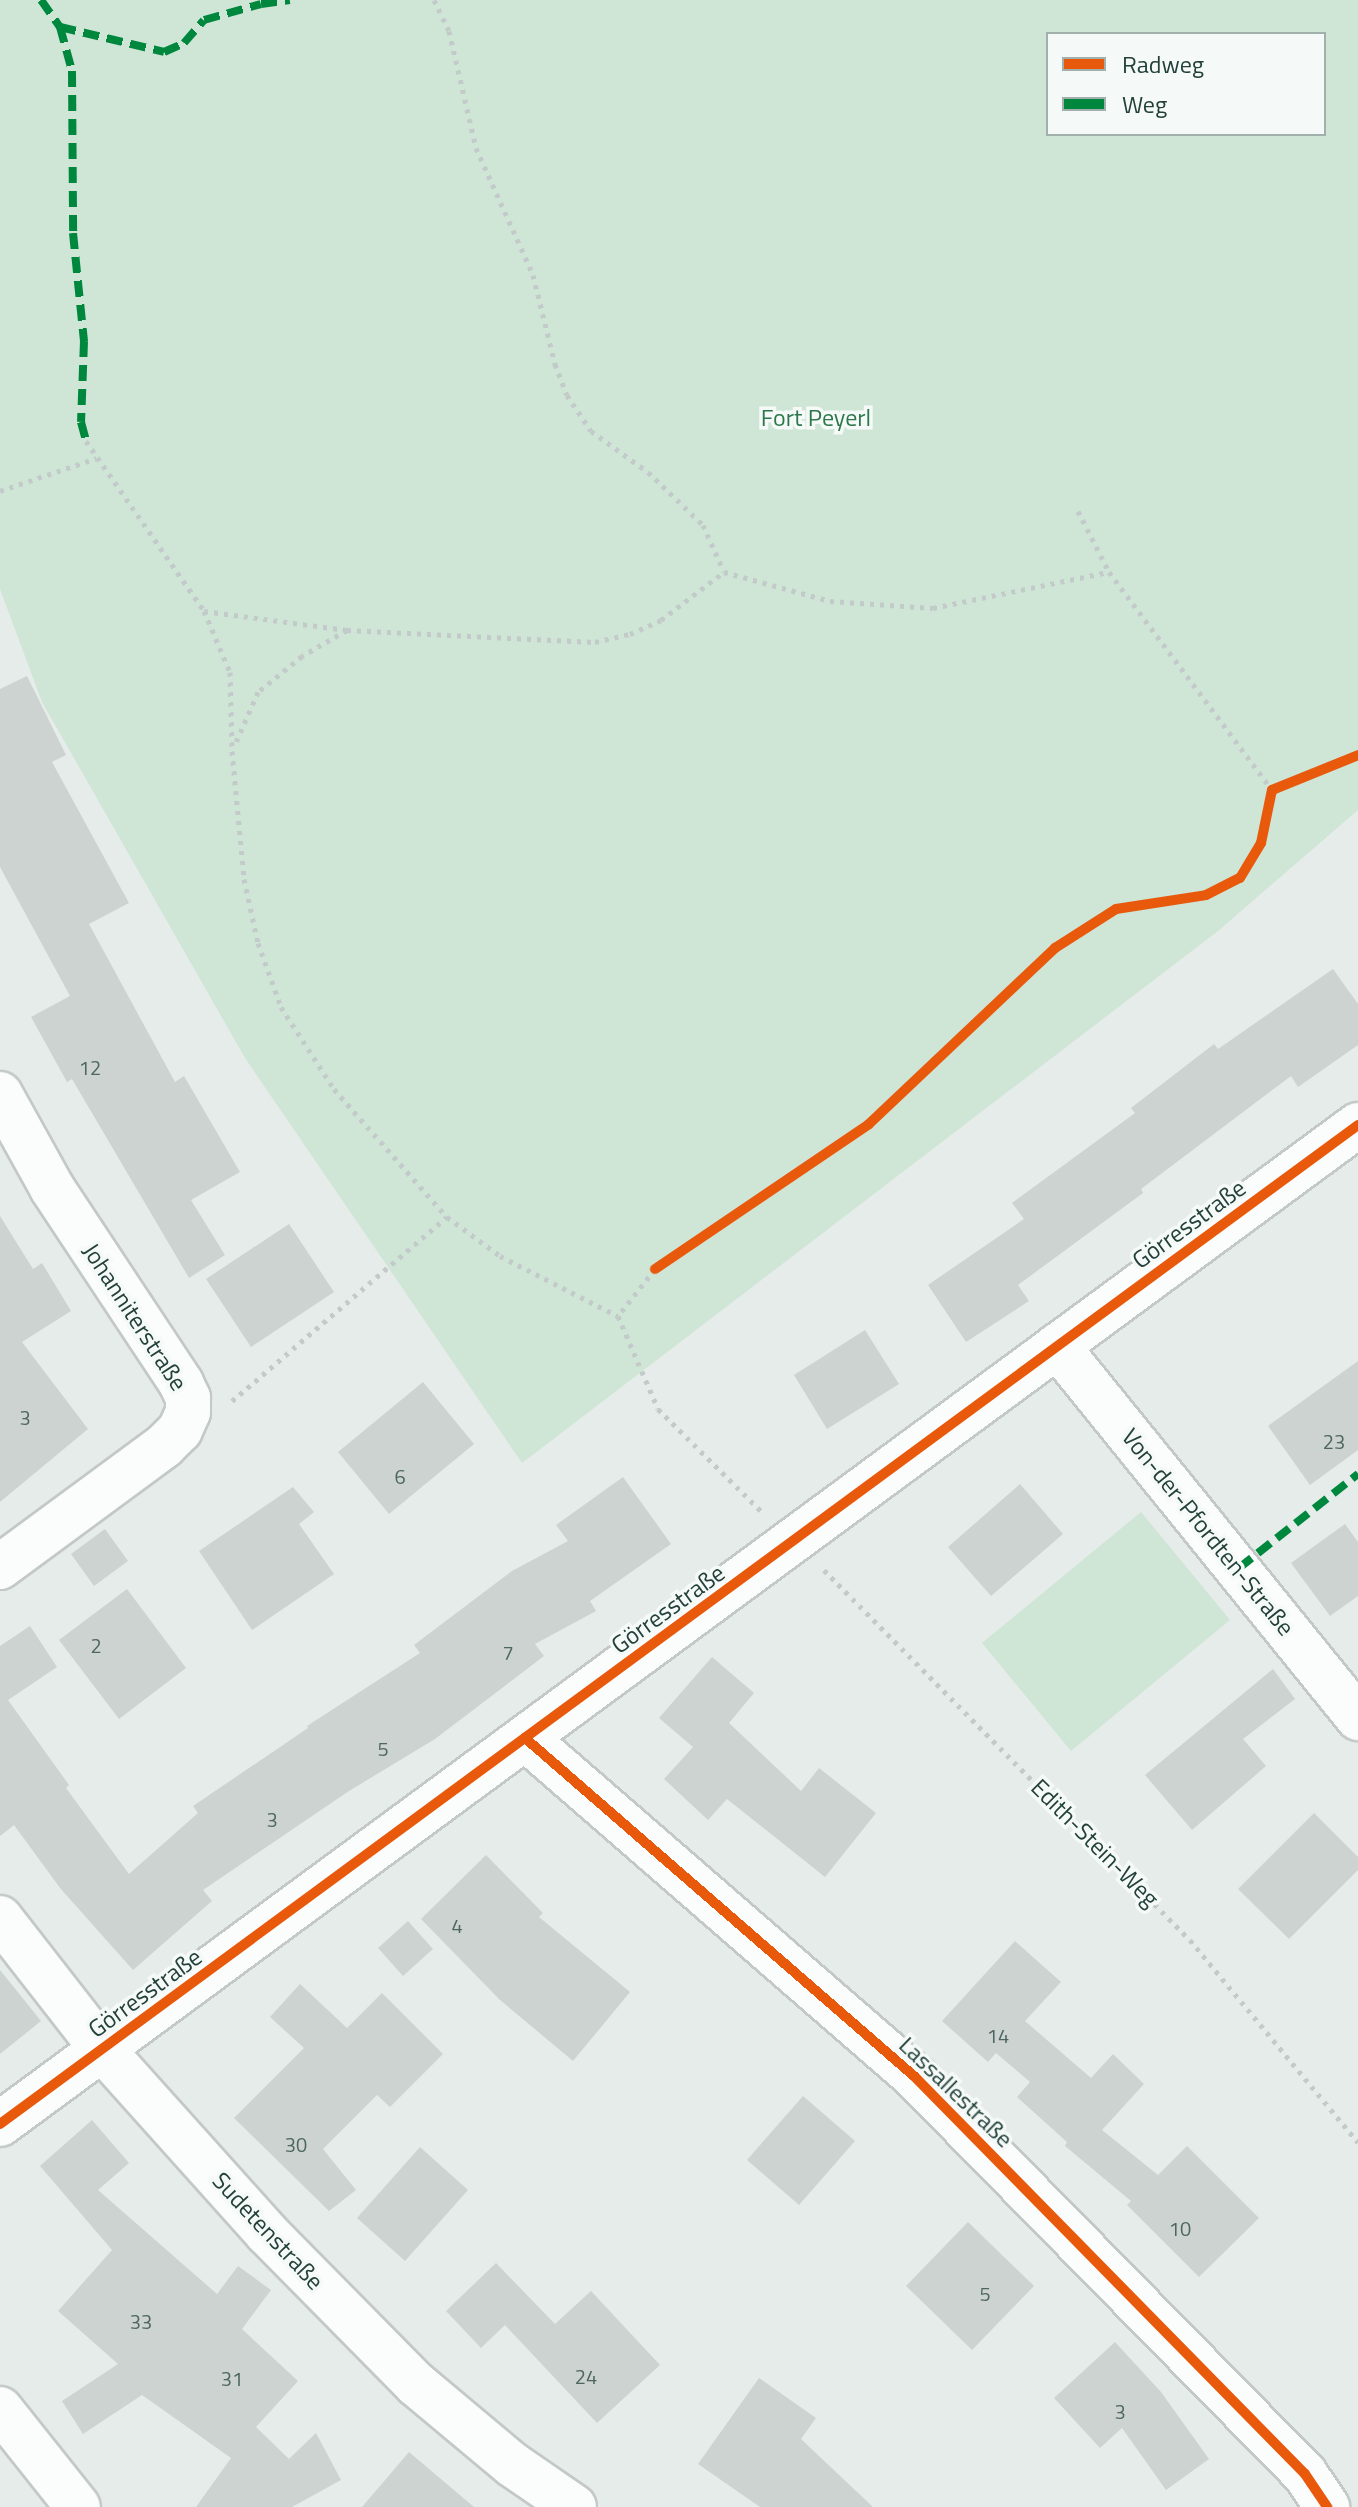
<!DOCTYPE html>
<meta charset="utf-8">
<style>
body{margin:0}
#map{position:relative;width:1358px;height:2507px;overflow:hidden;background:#e6ece9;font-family:"Titillium Web",sans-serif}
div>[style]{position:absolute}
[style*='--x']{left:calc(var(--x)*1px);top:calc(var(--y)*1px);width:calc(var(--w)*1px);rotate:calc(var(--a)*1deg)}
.green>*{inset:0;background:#cfe5d6}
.building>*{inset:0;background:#cdd3d1}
.path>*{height:5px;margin-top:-2.5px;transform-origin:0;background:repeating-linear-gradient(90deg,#c2cbc9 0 4px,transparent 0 10px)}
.roads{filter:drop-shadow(2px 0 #c3c9c6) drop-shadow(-2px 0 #c3c9c6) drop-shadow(0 2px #c3c9c6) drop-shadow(0 -2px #c3c9c6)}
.minor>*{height:44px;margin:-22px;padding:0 22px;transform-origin:22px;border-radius:22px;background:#fbfcfc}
.quiet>*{height:8px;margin-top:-4px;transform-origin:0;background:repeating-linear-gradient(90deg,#00873e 0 16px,transparent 0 24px)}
.cycleway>*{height:10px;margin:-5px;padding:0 5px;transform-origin:5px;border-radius:5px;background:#e8590c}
span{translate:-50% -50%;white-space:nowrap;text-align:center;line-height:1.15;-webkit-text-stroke:7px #f5faf8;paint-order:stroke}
.number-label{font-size:20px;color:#4e6660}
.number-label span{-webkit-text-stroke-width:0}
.park-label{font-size:24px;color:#2c784a}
.street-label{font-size:24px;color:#234039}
.legend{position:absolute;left:1046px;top:32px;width:280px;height:104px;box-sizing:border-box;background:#f5faf8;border:2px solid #a1b0ac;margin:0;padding:10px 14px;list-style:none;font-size:24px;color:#234039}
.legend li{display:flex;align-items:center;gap:16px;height:40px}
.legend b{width:40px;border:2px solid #a1b0ac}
</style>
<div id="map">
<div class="green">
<i style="clip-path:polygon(evenodd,0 0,1358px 0,1358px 810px,1218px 931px,522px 1463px,245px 1058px,42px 702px,0 589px,0 0,1048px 34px,1324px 34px,1324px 134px,1048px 134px,1048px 34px)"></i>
<i style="clip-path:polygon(1141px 1512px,1230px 1620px,1071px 1751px,982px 1643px)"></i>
</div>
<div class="building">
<i style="clip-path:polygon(27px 676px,66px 755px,52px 762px,129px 903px,89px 924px,175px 1082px,184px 1076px,240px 1172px,191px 1200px,225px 1255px,189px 1278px,72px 1079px,67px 1082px,31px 1017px,70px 996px,0 867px,0 689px)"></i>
<i style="clip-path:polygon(1333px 969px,1358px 1004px,1358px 1045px,1298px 1087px,1291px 1076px,1141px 1189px,1143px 1193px,1018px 1285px,1029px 1301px,966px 1342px,928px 1285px,1024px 1219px,1012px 1203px,1135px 1113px,1131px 1108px,1214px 1044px,1218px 1049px)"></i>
<i style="clip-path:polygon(0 1216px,33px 1269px,42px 1263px,71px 1311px,22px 1342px,88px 1429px,0 1502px)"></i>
<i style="clip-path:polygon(289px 1224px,334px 1292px,251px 1347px,206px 1279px)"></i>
<i style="clip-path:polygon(865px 1330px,899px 1384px,827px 1429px,794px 1375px)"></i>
<i style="clip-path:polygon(1358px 1361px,1358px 1450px,1310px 1485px,1268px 1426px)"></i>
<i style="clip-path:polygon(423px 1382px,474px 1444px,389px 1514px,338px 1452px)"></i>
<i style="clip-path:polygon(623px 1477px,671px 1544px,590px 1601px,596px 1611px,535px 1644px,544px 1656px,435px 1739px,349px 1791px,203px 1890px,212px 1901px,133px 1970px,60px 1888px,14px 1825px,0 1836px,0 1646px,30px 1626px,57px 1667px,8px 1700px,69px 1785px,66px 1788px,129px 1874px,198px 1813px,193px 1806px,308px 1728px,307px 1726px,420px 1653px,414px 1645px,512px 1571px,568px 1541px,556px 1525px)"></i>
<i style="clip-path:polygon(1020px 1484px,1063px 1534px,991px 1596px,948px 1547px)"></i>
<i style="clip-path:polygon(293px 1487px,314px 1512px,299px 1524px,334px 1574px,252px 1630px,199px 1551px)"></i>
<i style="clip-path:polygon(1345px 1524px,1358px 1542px,1358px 1596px,1330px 1616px,1291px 1563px)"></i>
<i style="clip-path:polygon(105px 1529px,128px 1561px,94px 1586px,71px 1554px)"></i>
<i style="clip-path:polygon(127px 1589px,186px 1668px,119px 1719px,59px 1640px)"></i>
<i style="clip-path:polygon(712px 1657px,754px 1693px,729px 1723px,801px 1791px,819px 1768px,876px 1813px,825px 1877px,727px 1799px,708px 1820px,664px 1779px,693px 1747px,659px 1718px)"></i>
<i style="clip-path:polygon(1273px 1669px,1295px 1699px,1243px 1739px,1266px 1766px,1192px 1830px,1145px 1775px)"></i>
<i style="clip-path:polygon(1314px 1813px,1358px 1857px,1358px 1870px,1289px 1939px,1238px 1889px)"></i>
<i style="clip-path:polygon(486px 1855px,543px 1913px,539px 1917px,630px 1992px,573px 2061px,500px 2000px,421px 1919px)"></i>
<i style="clip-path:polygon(408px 1921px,433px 1949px,403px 1976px,378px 1948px)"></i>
<i style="clip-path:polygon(1015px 1941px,1061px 1982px,1025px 2021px,1091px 2078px,1113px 2054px,1144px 2084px,1102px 2130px,1158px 2175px,1187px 2146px,1259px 2218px,1199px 2277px,1127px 2205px,1131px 2201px,1065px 2146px,1067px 2142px,1017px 2097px,1030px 2082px,996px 2053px,988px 2062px,942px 2021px)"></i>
<i style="clip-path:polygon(0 1970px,41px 2021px,0 2054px)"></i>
<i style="clip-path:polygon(300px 1984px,347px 2028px,382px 1993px,443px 2054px,390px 2107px,377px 2095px,323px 2149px,356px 2190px,329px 2211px,234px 2118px,304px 2048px,270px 2017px)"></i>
<i style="clip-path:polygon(803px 2096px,855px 2141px,799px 2205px,747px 2160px)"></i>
<i style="clip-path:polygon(92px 2120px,129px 2163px,98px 2190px,217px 2294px,238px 2266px,271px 2290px,242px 2329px,298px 2381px,256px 2427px,289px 2459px,316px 2433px,341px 2480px,292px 2507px,196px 2507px,231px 2458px,142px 2395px,83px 2434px,62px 2401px,118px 2364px,58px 2311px,112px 2250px,40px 2166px)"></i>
<i style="clip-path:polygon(420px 2147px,468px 2190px,405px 2261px,357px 2218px)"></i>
<i style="clip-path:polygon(968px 2222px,1034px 2286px,972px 2350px,906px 2286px)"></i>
<i style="clip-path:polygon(496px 2263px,555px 2324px,591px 2291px,660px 2365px,597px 2423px,505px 2325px,481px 2348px,446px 2311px)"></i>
<i style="clip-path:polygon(1115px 2342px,1161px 2392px,1209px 2459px,1166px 2490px,1122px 2428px,1100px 2448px,1054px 2398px)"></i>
<i style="clip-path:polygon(759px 2378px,816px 2418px,801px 2439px,873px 2507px,760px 2507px,698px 2464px)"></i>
<i style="clip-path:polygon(409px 2452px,474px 2507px,362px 2507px)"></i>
</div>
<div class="path">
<i style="--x:434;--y:0;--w:34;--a:64"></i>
<i style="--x:449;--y:31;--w:120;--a:77"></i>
<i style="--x:476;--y:148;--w:139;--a:65.8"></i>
<i style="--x:533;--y:275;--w:92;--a:76.1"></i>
<i style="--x:555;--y:364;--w:33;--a:69"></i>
<i style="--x:567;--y:395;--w:43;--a:56.3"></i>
<i style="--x:591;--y:431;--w:70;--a:35.7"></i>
<i style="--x:648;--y:472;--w:76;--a:43.9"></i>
<i style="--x:703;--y:525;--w:51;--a:65.9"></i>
<i style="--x:86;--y:441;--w:207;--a:55.2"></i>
<i style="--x:204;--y:611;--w:66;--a:66.9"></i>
<i style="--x:230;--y:672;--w:79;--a:88.5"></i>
<i style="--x:232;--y:751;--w:129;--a:84.6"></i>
<i style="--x:244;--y:879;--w:66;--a:77.7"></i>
<i style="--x:258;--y:943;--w:68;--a:70.2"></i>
<i style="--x:281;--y:1007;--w:98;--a:57.1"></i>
<i style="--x:334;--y:1089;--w:171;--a:48.6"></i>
<i style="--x:447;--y:1217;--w:66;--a:36.3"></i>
<i style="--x:500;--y:1256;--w:132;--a:27"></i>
<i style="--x:0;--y:491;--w:102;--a:-18.8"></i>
<i style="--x:1078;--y:511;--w:68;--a:63.1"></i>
<i style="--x:204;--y:611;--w:144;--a:7.6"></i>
<i style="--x:347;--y:630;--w:52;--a:150"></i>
<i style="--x:302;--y:656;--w:57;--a:140.7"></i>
<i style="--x:258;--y:692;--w:60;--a:113.6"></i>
<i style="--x:347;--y:630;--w:248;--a:2.8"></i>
<i style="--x:595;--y:642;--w:36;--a:-13"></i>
<i style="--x:630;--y:634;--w:34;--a:-24"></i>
<i style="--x:661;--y:620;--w:79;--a:-37.3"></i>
<i style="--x:724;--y:572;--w:110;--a:15.3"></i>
<i style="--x:830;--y:601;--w:103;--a:3.9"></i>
<i style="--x:933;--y:608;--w:180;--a:-11.6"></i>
<i style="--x:1109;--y:572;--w:272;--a:53.2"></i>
<i style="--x:655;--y:1269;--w:60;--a:128.2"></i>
<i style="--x:618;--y:1316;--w:101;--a:66.7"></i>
<i style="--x:658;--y:1409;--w:146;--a:44.7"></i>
<i style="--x:232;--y:1401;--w:283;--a:-40.6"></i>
<i style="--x:824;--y:1570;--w:520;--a:45.31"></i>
<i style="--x:1190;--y:1940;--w:263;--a:50.3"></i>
</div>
<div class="roads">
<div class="minor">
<i style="--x:0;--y:1094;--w:107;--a:61"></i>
<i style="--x:52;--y:1188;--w:234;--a:56.5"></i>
<i style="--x:181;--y:1383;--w:17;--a:65"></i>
<i style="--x:188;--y:1398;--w:14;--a:90"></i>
<i style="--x:188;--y:1412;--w:20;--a:114"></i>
<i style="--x:180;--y:1430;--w:23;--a:135"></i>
<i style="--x:164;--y:1446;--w:204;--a:143.6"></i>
<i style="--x:1057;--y:1346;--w:479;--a:51"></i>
<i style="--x:525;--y:1738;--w:515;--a:40.99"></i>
<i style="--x:914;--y:2076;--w:558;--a:45.51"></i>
<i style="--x:1305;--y:2474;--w:40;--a:56"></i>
<i style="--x:0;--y:1918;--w:166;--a:52.1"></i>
<i style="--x:102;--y:2049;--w:247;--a:48.1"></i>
<i style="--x:267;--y:2233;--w:212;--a:45.4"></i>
<i style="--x:416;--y:2384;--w:126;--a:39.9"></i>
<i style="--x:513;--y:2465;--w:74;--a:34.5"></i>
<i style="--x:0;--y:2124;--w:1686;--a:-36.34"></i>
<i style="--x:0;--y:2409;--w:125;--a:51.5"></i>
</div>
</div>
<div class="quiet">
<i style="--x:41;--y:0;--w:33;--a:55"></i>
<i style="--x:60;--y:27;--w:46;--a:74.7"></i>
<i style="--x:72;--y:71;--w:162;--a:89.6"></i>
<i style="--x:73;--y:233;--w:109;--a:84.2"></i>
<i style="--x:84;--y:341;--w:81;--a:92.1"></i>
<i style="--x:81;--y:422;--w:20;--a:75"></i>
<i style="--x:60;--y:27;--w:107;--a:13.5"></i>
<i style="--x:164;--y:52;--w:22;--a:-24"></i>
<i style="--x:184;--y:43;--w:30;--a:-49"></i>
<i style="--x:204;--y:20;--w:59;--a:-15.7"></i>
<i style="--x:261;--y:4;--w:29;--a:-8"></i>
<i style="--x:1239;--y:1568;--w:152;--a:-38.3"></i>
</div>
<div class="cycleway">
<i style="--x:655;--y:1269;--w:258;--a:-34.1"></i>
<i style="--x:869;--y:1124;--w:256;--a:-43.4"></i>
<i style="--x:1055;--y:948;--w:72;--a:-32.6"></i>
<i style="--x:1116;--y:909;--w:91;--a:-8.8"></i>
<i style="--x:1206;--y:895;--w:38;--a:-27"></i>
<i style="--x:1240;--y:878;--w:41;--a:-59"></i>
<i style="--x:1261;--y:843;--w:54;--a:-78.3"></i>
<i style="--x:1272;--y:790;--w:93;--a:-22.1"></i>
<i style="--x:525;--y:1738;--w:515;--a:40.99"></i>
<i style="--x:914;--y:2076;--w:558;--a:45.51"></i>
<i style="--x:1305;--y:2474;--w:40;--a:56"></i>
<i style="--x:0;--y:2124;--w:1686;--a:-36.34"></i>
</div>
<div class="number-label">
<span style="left:90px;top:1067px">12</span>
<span style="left:25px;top:1417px">3</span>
<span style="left:1334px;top:1441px">23</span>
<span style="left:400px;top:1476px">6</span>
<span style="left:96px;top:1645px">2</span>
<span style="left:508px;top:1652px">7</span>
<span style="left:383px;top:1748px">5</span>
<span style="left:272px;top:1819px">3</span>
<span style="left:457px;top:1925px">4</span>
<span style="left:998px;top:2035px">14</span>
<span style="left:296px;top:2144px">30</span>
<span style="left:1180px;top:2228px">10</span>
<span style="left:985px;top:2293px">5</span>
<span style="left:141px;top:2321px">33</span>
<span style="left:586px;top:2376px">24</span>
<span style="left:232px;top:2378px">31</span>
<span style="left:1120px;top:2411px">3</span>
</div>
<div class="park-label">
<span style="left:816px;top:418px">Fort Peyerl</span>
</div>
<div class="street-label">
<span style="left:1189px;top:1224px;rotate:-36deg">Görresstraße</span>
<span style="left:135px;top:1317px;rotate:57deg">Johanniterstraße</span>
<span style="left:1208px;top:1532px;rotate:51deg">Von-der-Pfordten-Straße</span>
<span style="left:668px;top:1609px;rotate:-36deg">Görresstraße</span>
<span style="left:1095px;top:1843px;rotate:45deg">Edith-Stein-Weg</span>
<span style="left:145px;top:1993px;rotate:-36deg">Görresstraße</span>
<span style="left:956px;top:2092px;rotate:44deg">Lassallestraße</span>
<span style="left:268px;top:2231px;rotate:47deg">Sudetenstraße</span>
</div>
<ul class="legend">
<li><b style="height:10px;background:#e8590c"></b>Radweg</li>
<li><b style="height:10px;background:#00873e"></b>Weg</li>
</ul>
</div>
